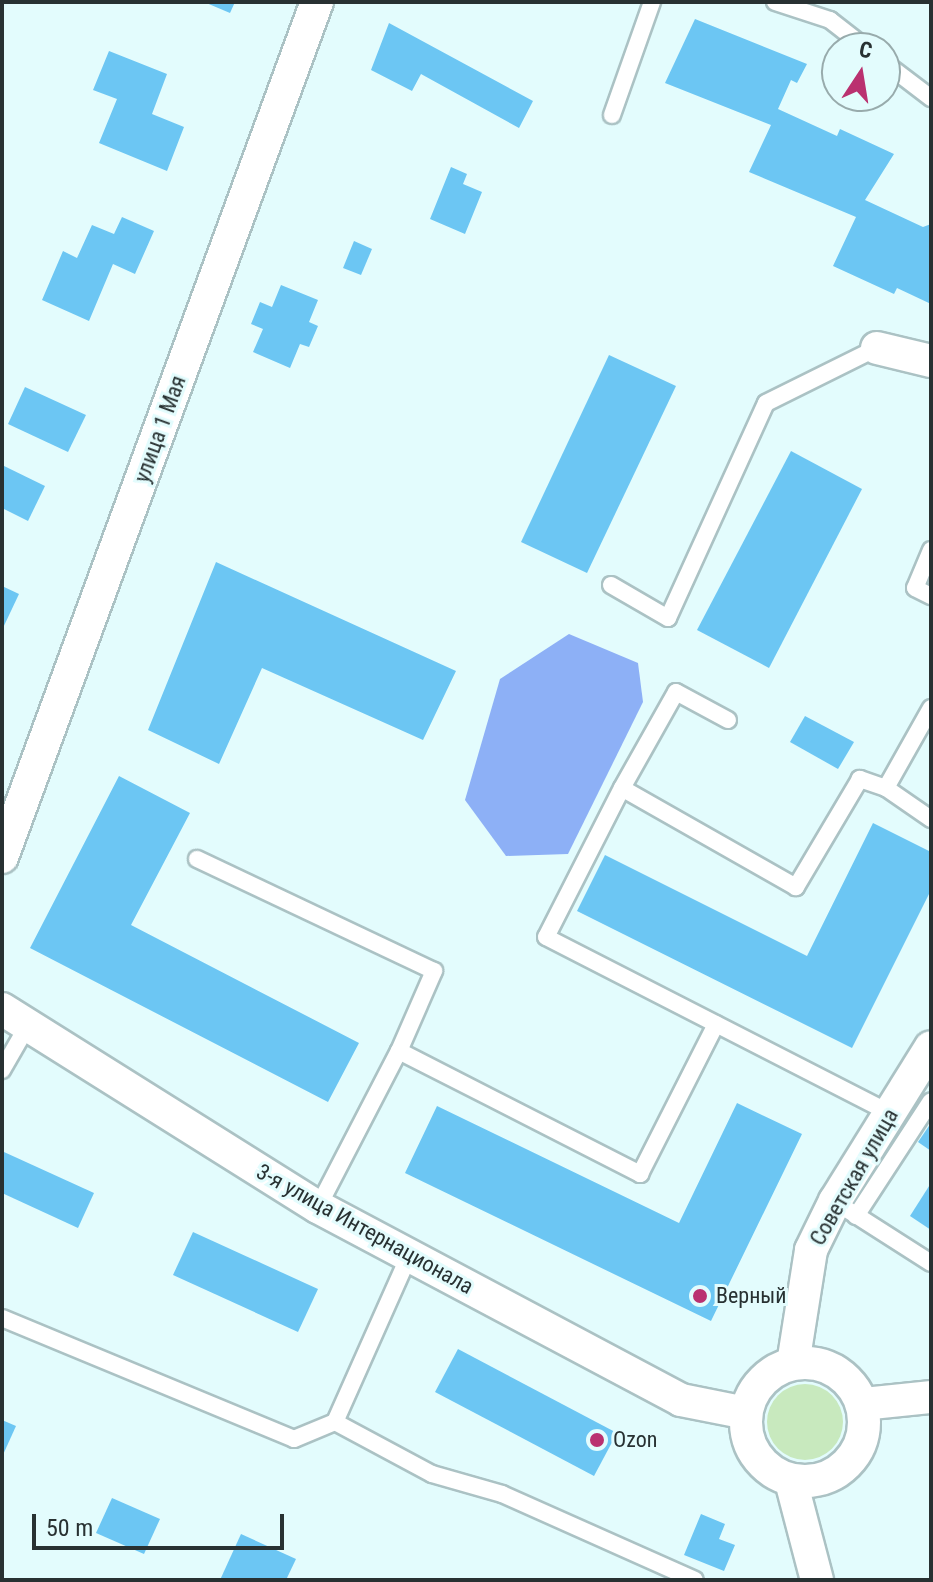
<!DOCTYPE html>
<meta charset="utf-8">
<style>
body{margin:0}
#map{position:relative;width:933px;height:1582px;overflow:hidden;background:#e3fcfd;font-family:"Roboto Condensed",sans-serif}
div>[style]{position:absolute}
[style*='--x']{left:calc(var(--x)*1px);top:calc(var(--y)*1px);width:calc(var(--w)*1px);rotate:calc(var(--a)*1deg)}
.green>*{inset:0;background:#c8e9be}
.round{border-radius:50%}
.water>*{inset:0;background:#8db0f6}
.building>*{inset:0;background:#6cc6f3}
.roads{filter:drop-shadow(2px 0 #abc2c4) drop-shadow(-2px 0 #abc2c4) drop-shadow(0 2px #abc2c4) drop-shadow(0 -2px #abc2c4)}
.service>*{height:16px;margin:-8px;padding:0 8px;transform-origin:8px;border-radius:8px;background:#fff}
.minor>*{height:32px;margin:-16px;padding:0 16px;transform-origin:16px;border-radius:16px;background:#fff}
.minor>.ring{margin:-16px;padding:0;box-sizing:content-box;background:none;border:32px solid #fff;border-radius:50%}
.dots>*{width:22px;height:22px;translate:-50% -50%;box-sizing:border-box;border:4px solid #e3fcfd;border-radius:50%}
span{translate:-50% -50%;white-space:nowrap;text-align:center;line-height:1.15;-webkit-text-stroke:6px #e3fcfd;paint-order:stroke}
.street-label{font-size:22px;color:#283132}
.poi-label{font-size:22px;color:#283132}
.left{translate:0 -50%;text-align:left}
.frame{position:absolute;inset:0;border:4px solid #283132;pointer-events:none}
.north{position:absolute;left:821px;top:32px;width:80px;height:80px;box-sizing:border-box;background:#e3fcfd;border:2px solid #98abac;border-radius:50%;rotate:12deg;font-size:22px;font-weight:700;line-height:32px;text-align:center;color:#283132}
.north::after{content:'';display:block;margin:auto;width:28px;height:36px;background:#ba3170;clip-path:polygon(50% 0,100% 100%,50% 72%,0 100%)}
.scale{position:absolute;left:32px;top:1514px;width:252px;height:36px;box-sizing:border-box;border:4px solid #283132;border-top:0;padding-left:10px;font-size:24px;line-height:28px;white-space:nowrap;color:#283132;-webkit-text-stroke:6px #e3fcfd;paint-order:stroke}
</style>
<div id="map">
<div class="green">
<i class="round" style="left:767px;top:1384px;width:76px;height:76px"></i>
</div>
<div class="water">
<i style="clip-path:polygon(569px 634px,638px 663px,643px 702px,568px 854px,506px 856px,465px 800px,500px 679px)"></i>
</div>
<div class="building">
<i style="clip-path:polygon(204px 2px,235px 2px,230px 13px)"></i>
<i style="clip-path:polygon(695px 19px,807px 64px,797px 83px,791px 80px,778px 109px,837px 136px,840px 129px,894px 154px,865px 200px,923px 227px,931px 224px,931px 304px,897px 288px,894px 294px,833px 266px,856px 217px,749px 172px,771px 125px,665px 83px)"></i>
<i style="clip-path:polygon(389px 23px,533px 101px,519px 128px,421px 74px,412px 91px,371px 70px)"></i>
<i style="clip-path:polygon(109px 51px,167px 74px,152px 114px,184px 127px,167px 171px,99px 143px,117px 99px,93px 90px)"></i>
<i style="clip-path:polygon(451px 167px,467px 174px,463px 184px,482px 192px,465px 234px,430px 219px)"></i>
<i style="clip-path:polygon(122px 217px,154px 231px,135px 274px,113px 264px,89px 321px,42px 300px,63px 251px,77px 258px,92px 225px,114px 234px)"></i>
<i style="clip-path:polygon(354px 241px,372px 249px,361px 275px,343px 268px)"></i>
<i style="clip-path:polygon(281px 285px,318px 300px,309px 322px,318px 326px,309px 347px,300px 344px,290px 368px,253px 352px,263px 329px,251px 324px,260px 302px,272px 307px)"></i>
<i style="clip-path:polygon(609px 355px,676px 386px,587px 573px,521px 542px)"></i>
<i style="clip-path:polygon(25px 387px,86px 415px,68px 452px,8px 424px)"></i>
<i style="clip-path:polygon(791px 451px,862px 489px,769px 668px,697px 630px)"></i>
<i style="clip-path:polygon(2px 465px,45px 486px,28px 521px,2px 508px)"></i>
<i style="clip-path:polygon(216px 562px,456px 671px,423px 740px,262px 668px,219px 764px,148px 730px)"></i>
<i style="clip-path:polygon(2px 586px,19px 594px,2px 630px)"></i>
<i style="clip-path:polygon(805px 716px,854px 742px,838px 769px,790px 742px)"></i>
<i style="clip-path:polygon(119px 776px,190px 813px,131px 925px,359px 1043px,328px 1102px,30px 948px)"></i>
<i style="clip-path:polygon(873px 823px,931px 852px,931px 890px,852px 1048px,577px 911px,605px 855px,807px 956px)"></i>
<i style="clip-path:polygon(737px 1103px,802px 1134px,711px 1321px,405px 1173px,437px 1106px,679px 1223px)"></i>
<i style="clip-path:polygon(931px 1123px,931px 1151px,918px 1142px)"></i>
<i style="clip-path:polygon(4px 1152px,94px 1193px,78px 1228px,2px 1193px)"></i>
<i style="clip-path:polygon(931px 1183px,931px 1230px,910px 1216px)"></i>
<i style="clip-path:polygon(193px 1232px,318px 1289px,298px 1332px,173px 1275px)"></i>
<i style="clip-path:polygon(458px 1349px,617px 1433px,594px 1476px,435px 1392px)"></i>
<i style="clip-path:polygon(2px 1420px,16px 1426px,2px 1457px)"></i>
<i style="clip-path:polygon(112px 1498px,160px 1519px,144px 1554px,96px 1533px)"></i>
<i style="clip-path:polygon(701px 1514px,725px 1524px,719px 1539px,735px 1545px,724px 1571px,684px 1555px)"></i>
<i style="clip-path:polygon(241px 1534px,296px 1559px,286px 1580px,220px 1580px)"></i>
</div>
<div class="roads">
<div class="service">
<i style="--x:775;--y:2;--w:58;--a:18.1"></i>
<i style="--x:830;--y:20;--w:46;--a:37.9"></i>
<i style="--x:885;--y:63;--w:58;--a:37.3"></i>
<i style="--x:612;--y:115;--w:120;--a:-70.5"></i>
<i style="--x:931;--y:550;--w:41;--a:112.8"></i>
<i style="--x:915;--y:588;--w:18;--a:27"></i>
<i style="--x:611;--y:585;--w:66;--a:30.1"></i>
<i style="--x:668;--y:618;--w:236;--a:-65.5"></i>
<i style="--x:766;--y:403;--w:124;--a:-26.4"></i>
<i style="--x:931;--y:708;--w:92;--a:119.4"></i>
<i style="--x:886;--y:788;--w:55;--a:34.6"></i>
<i style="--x:622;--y:788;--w:110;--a:-60.6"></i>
<i style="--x:676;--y:692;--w:59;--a:28.3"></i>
<i style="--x:886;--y:788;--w:28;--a:-161"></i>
<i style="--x:860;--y:779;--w:126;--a:120.7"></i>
<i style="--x:796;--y:887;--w:200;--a:-150.4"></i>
<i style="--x:622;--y:788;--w:167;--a:117"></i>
<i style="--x:546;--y:937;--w:386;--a:27.1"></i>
<i style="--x:197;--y:859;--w:262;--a:25.3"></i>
<i style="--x:434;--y:971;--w:87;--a:113.6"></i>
<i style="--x:2;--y:1070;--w:52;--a:-60"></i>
<i style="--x:318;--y:1207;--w:176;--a:-62.6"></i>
<i style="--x:399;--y:1051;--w:271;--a:27"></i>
<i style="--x:640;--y:1174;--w:168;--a:-63.1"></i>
<i style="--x:848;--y:1210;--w:98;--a:32.6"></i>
<i style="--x:856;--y:1216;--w:137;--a:-56.9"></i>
<i style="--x:2;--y:1318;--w:316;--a:22.5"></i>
<i style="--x:294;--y:1439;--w:44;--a:-22.5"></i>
<i style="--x:335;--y:1422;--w:182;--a:-66"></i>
<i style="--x:335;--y:1422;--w:110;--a:28.2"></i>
<i style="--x:432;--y:1474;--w:73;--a:15.9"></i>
<i style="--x:502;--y:1494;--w:211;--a:24"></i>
</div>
<div class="minor">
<i style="--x:877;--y:348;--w:56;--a:13.5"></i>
<i style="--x:2;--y:857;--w:911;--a:-69.78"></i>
<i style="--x:2;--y:1009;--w:373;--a:32.1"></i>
<i style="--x:318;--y:1207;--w:411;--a:28"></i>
<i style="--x:681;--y:1400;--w:66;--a:11.3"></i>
<i class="ring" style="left:746px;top:1363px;width:86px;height:86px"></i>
<i style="--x:793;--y:1364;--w:115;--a:-81"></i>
<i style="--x:811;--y:1250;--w:55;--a:-63.9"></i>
<i style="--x:835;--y:1201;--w:181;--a:-58.1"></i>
<i style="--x:863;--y:1404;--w:68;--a:-5.9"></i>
<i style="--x:791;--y:1481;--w:102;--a:75.3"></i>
</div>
</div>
<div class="dots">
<i style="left:700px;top:1296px;background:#ba3170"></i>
<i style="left:597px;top:1440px;background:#ba3170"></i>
</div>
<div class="street-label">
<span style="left:160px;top:429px;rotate:-70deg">улица 1 Мая</span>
<span style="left:854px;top:1177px;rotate:-60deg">Советская улица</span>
<span style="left:365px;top:1229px;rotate:29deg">3-я улица Интернационала</span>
</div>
<div class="poi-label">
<span class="left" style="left:716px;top:1296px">Верный</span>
<span class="left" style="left:613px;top:1440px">Ozon</span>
</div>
<div class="frame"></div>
<div class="north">С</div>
<div class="scale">50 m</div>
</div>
